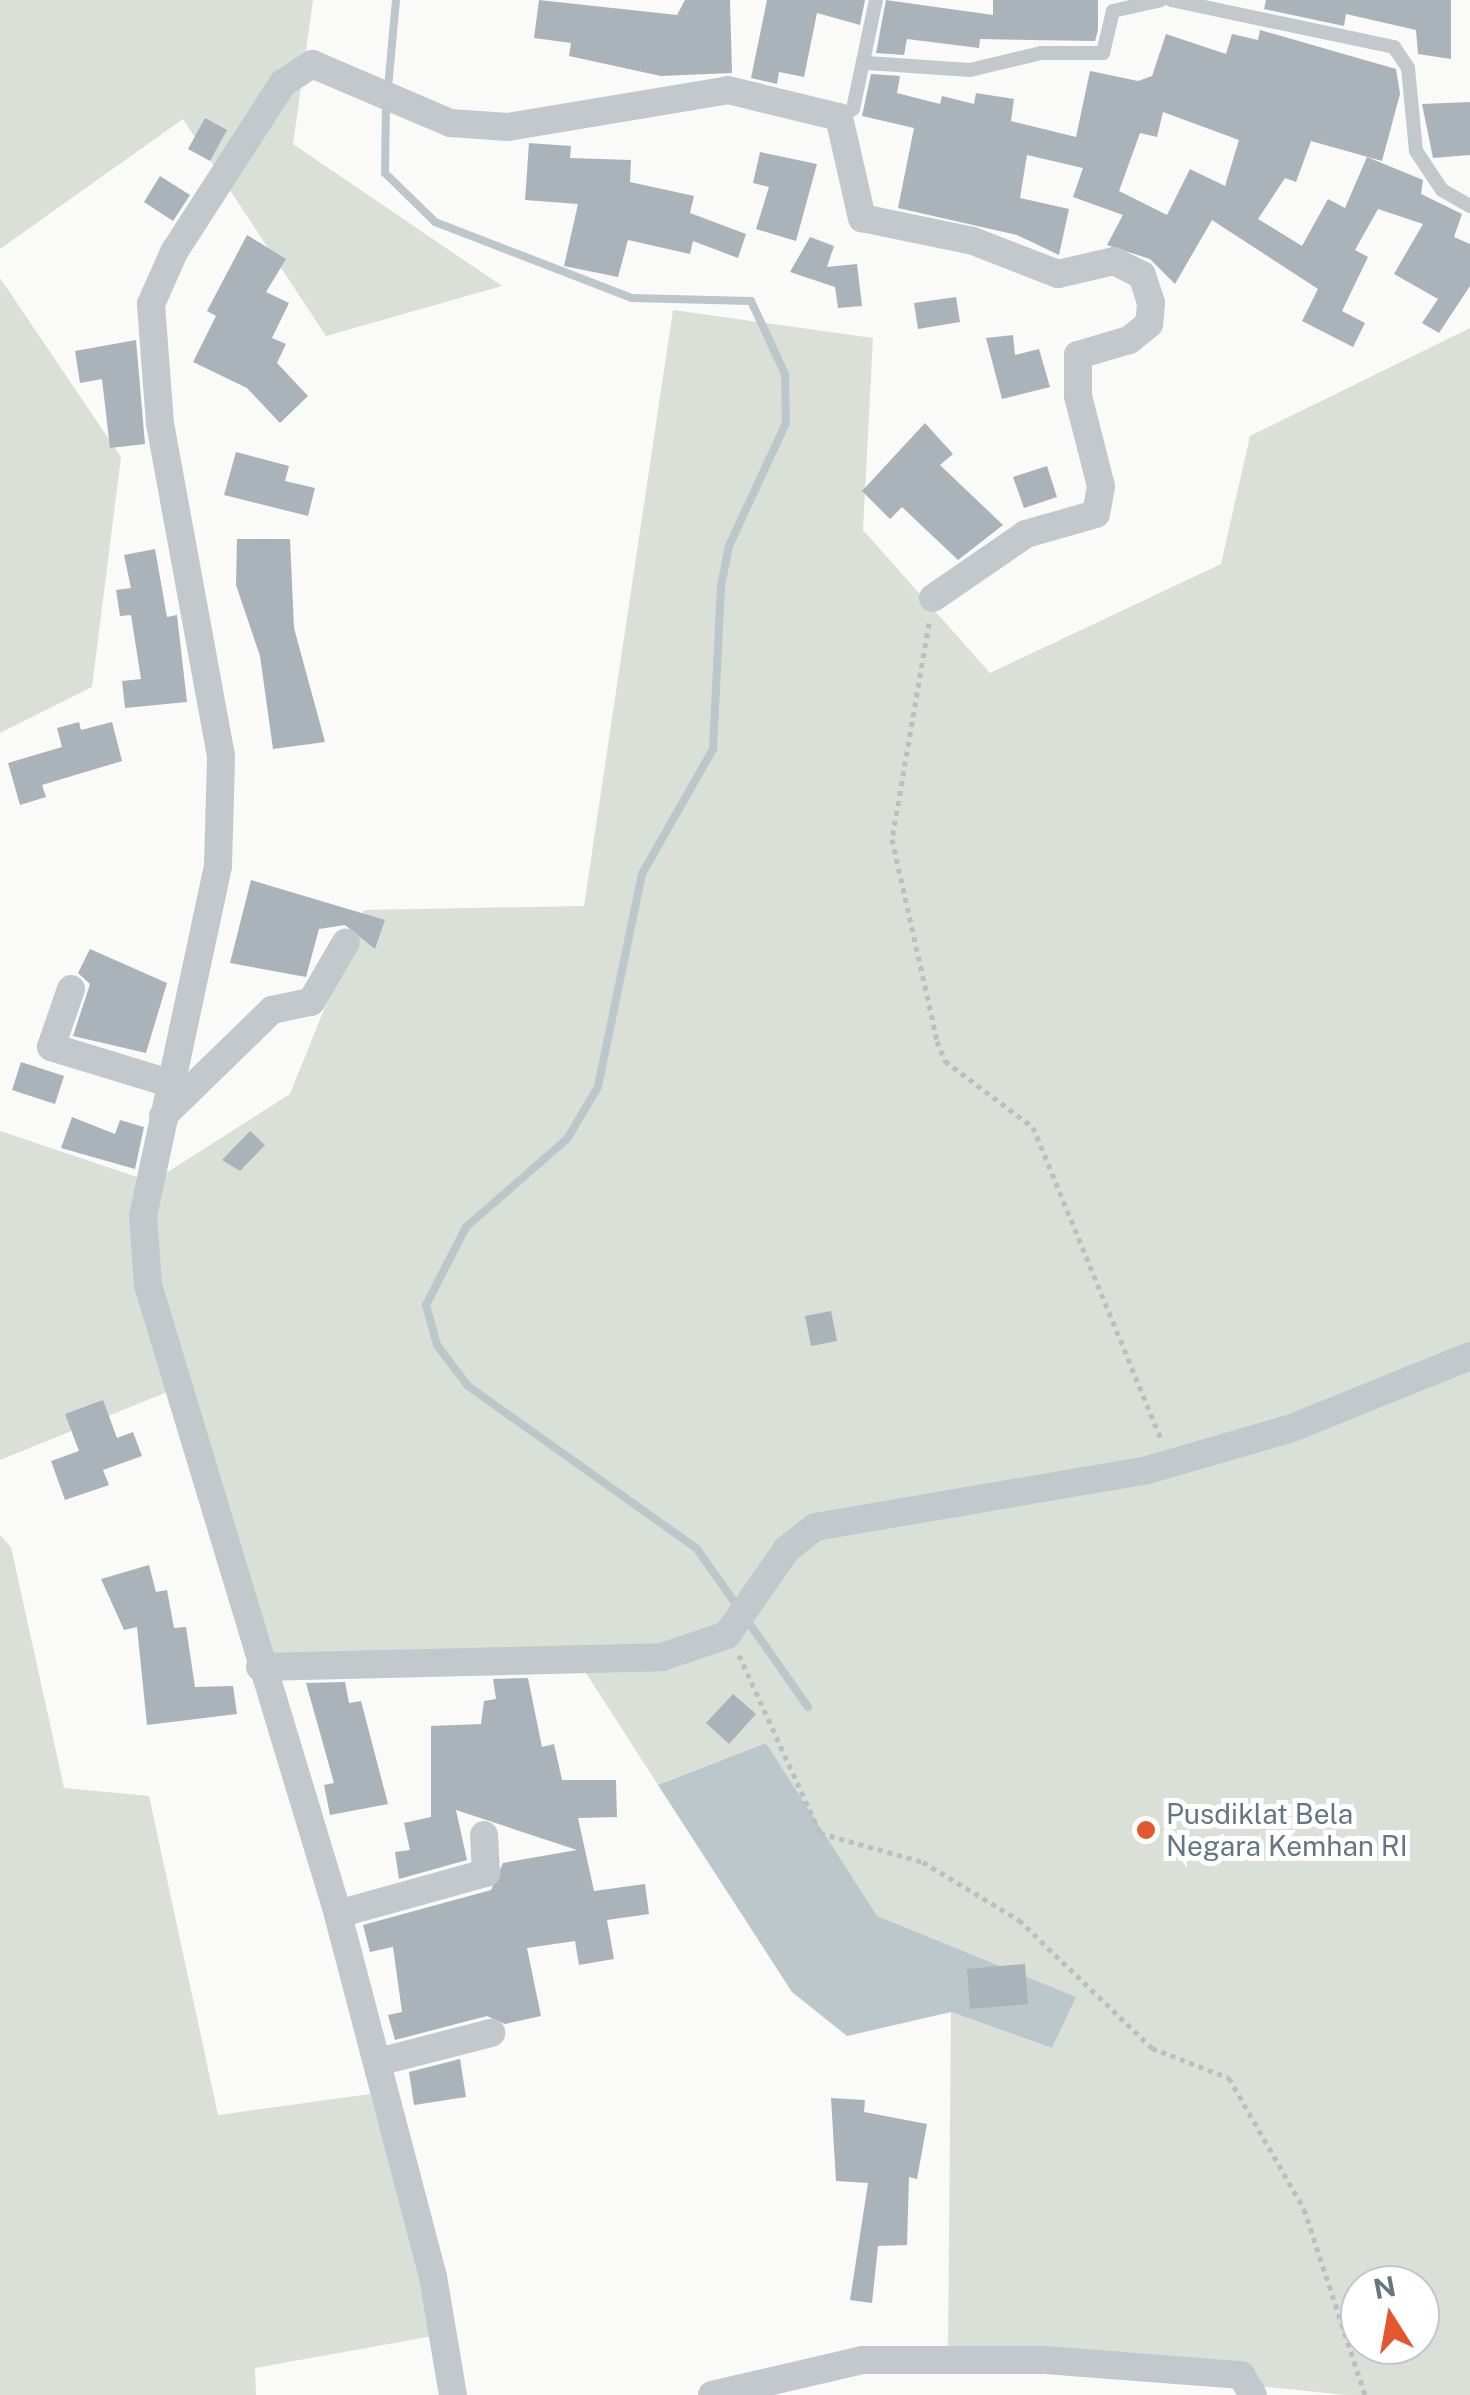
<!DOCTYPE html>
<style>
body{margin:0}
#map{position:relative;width:1470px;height:2395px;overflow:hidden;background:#fafaf8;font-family:"Public Sans",sans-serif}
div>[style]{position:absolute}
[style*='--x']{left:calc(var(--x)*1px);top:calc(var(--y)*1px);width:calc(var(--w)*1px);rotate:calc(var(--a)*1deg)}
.green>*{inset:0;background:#dadfd7}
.water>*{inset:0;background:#bbc7cb}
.stream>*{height:8px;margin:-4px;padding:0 4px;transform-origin:4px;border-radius:4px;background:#bbc7cb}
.building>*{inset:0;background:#aab3b9}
.path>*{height:5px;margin-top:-2.5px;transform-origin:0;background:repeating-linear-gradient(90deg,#bbbfc2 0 5px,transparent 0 10px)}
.service>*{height:14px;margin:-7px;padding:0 7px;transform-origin:7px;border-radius:7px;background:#c3c8cc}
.minor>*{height:28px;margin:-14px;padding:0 14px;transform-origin:14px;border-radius:14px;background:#c3c8cc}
.dots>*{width:28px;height:28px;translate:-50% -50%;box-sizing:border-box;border:5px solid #fff;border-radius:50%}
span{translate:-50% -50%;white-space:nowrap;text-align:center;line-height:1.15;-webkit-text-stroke:10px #fff;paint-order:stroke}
.poi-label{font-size:28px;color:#657683}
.left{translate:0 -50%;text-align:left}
.north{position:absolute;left:1340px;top:2265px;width:100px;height:100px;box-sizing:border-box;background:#fff;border:2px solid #c1c8cd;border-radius:50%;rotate:349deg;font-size:28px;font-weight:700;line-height:40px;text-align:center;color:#657683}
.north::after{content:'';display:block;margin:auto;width:35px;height:45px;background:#e4572e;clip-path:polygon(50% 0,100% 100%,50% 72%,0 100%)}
</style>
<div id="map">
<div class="green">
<i style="clip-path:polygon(0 0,313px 0,293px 144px,502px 286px,326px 336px,183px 119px,0 249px)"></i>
<i style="clip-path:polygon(0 278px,121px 457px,92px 687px,0 733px)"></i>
<i style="clip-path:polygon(evenodd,673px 310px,873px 338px,863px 530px,990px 673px,1221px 564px,1250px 436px,1470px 328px,1470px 2395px,1346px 2395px,948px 2354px,951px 2012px,1052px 2048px,1075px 1997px,876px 1916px,766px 1743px,658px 1785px,586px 1673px,273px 1653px,177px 1388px,0 1460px,0 1131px,152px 1182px,290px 1094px,364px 910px,584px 906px,673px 310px,1360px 2285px,1420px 2285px,1420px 2345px,1360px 2345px,1360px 2285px)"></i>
<i style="clip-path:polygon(0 1535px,11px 1547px,64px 1788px,149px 1796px,218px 2115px,370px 2094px,444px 2334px,255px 2368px,256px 2395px,0 2395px)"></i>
</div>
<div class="water">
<i style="clip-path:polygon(766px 1743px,877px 1916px,1076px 1997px,1052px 2048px,951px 2012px,847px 2036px,792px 1992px,658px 1785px)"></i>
</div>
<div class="stream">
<i style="--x:388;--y:88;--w:88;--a:-84.8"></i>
<i style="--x:386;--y:102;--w:71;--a:90.8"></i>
<i style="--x:385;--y:173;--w:70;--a:44.4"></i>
<i style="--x:435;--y:222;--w:211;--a:21.1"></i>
<i style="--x:632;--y:298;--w:119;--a:1.4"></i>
<i style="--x:751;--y:301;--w:81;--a:65"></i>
<i style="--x:785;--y:374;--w:49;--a:88.8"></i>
<i style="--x:786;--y:423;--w:136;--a:114.9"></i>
<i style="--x:729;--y:546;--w:41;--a:101.3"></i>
<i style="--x:721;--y:586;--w:163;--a:92.8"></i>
<i style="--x:713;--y:749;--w:144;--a:119.6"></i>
<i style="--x:642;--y:874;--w:217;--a:101.7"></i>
<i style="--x:598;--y:1087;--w:61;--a:120.8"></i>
<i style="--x:567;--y:1139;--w:134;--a:138.9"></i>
<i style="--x:466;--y:1227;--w:88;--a:117.1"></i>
<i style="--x:426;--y:1305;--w:41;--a:74.6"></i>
<i style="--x:437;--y:1345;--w:51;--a:52.9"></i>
<i style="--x:468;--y:1386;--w:281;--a:35.4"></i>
<i style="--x:697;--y:1549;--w:193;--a:54.9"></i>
</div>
<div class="building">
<i style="clip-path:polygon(539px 0,677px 15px,685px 0,730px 0,732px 73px,661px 76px,569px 56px,571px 43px,534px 38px)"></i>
<i style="clip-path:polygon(767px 0,865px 0,860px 25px,817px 13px,804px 77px,779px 72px,777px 84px,751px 78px)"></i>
<i style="clip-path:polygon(886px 0,993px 15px,993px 0,1098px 0,1098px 30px,1095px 41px,980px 39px,979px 48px,907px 39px,904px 55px,876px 53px)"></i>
<i style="clip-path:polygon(1266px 0,1451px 0,1451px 59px,1418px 54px,1416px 30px,1346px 14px,1344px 26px,1264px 9px)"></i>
<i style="clip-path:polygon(evenodd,1260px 30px,1396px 69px,1400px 94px,1382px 161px,1311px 141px,1296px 182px,1285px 178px,1258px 219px,1302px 246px,1328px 199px,1345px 208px,1367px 157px,1423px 180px,1421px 194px,1462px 214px,1454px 237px,1470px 244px,1470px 286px,1439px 333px,1422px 323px,1438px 299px,1394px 274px,1423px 224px,1378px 209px,1355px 250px,1368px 257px,1342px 311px,1365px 323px,1353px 347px,1302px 321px,1318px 289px,1212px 220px,1175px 284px,1150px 259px,1107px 245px,1123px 215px,1073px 197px,1083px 168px,1027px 155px,1020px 198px,1069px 209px,1059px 255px,1017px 235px,898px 208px,914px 128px,862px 116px,871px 74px,900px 76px,897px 93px,940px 104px,942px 96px,974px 104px,976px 93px,1014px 99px,1011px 121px,1076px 137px,1090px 71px,1138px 81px,1152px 76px,1166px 34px,1226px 54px,1232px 34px,1258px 40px,1260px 30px,1163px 112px,1239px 140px,1225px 186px,1190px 169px,1167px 215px,1119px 191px,1140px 133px,1157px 137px,1163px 112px)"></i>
<i style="clip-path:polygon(1470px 102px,1470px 155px,1433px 158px,1422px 104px)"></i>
<i style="clip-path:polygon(205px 118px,227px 130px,210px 161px,188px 149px)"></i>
<i style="clip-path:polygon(529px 143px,571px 146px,570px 158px,631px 160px,630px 182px,694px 196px,690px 213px,746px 234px,738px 258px,693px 241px,690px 254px,628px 240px,618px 277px,564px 266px,578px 204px,525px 200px)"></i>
<i style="clip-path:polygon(760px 152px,817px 164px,796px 241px,756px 229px,769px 187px,753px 183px)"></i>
<i style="clip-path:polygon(160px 176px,190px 195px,173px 221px,144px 202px)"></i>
<i style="clip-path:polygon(247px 235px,286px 259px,266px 292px,289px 303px,272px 338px,286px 344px,277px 363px,308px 396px,280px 423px,247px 388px,193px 362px,216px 316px,207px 311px)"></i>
<i style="clip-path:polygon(810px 237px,834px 246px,827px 267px,857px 264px,862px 306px,838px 308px,835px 287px,790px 272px)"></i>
<i style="clip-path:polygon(956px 297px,960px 322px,918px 329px,914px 303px)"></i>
<i style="clip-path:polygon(1013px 335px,1015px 355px,1039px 349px,1050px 387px,1002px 399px,986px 338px)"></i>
<i style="clip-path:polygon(136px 340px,145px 444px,110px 448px,102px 379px,80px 383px,75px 351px)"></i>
<i style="clip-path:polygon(925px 423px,953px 454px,940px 465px,1003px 525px,958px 560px,902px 507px,890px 519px,862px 491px)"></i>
<i style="clip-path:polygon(236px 452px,289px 466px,285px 481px,315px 488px,308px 516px,224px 495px)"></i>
<i style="clip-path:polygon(1047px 466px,1057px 497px,1024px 508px,1013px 477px)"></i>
<i style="clip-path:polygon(237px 539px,290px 539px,294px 628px,325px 742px,273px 749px,260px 656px,236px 585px)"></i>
<i style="clip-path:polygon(155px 549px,167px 617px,177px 615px,187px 702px,125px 708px,122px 681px,141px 679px,131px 615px,120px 616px,116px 590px,131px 588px,124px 555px)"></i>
<i style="clip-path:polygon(79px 722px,81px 730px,112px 722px,122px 761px,42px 785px,46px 797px,20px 805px,8px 763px,62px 747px,57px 728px)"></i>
<i style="clip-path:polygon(251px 880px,385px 920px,375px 949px,345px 925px,319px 929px,306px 977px,230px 963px)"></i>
<i style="clip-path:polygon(90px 949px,167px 983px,146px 1053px,73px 1036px,90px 984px,78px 973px)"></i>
<i style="clip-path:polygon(21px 1062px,64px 1076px,55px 1104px,12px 1090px)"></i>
<i style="clip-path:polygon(72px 1117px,115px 1134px,120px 1120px,144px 1127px,135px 1169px,61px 1148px)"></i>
<i style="clip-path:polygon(250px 1131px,265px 1145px,240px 1171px,222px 1160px)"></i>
<i style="clip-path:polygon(831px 1311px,837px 1341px,811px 1346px,805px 1316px)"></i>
<i style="clip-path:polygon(103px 1400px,117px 1438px,133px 1432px,142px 1456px,103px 1470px,109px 1485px,65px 1500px,51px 1461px,79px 1451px,65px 1414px)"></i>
<i style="clip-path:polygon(149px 1565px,156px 1592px,167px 1590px,174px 1628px,186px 1627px,195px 1687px,233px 1686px,237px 1714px,147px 1725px,137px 1627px,124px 1630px,101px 1579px)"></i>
<i style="clip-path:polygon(528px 1678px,542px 1747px,554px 1744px,562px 1780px,616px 1780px,617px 1817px,578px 1818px,594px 1891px,645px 1884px,649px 1914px,607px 1920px,614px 1959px,579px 1965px,575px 1941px,527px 1948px,541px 2016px,505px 2024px,487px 2016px,395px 2040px,388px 2015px,402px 2012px,393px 1947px,370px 1952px,363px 1925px,491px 1890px,503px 1863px,577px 1850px,456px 1810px,467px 1860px,399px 1879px,395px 1852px,410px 1850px,404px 1823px,431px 1817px,431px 1726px,481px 1724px,484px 1701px,496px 1699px,493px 1679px)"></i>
<i style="clip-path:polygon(345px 1682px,349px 1703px,361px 1701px,388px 1804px,330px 1815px,324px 1785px,334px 1783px,306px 1683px)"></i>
<i style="clip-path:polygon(733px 1694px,756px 1714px,729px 1744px,706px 1723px)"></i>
<i style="clip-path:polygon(1025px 1964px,1028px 2004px,970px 2009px,967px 1969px)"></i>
<i style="clip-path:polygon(460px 2059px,466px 2097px,414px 2105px,409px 2072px)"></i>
<i style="clip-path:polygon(831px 2098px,865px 2100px,864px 2112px,927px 2124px,917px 2179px,909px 2177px,907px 2245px,878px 2246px,872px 2303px,850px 2300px,868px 2183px,836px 2181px)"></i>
</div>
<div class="path">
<i style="--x:929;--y:623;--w:219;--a:99.7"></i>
<i style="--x:892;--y:839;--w:207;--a:77.4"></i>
<i style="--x:937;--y:1041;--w:22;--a:68"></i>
<i style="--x:945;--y:1061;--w:110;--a:36.9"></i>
<i style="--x:1033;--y:1127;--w:340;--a:67.7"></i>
<i style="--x:739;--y:1655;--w:196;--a:65.5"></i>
<i style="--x:820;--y:1833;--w:107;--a:15.7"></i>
<i style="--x:923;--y:1862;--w:112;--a:31.1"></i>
<i style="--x:1019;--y:1920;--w:185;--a:43.9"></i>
<i style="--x:1152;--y:2048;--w:83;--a:21.3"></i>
<i style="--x:1229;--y:2078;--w:151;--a:60.2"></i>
<i style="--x:1304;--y:2209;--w:196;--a:71.8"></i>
</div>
<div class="service">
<i style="--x:1171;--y:0;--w:228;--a:11.9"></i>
<i style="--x:1394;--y:47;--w:25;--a:56"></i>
<i style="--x:1408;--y:68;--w:83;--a:84.5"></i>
<i style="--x:1416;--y:151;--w:47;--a:56.3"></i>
<i style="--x:1442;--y:190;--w:32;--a:30"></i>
<i style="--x:867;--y:63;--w:103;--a:3.9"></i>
<i style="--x:970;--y:70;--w:73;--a:-13.5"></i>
<i style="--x:1041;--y:53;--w:62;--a:0"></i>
<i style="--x:1103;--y:53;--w:43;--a:-76.6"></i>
<i style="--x:1113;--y:11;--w:49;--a:-12.9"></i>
<i style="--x:839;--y:117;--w:16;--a:-30"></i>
<i style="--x:853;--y:109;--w:111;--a:-78.1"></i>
</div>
<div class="minor">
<i style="--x:71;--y:989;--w:61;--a:109"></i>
<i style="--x:51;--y:1047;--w:123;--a:17"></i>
<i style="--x:163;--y:1116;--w:152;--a:-44.2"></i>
<i style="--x:272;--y:1010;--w:40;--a:-12"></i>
<i style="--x:311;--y:1002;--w:69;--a:-59.7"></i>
<i style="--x:260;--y:1667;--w:402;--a:-1.4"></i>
<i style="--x:662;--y:1657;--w:69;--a:-18.7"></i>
<i style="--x:727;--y:1635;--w:105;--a:-55.1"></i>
<i style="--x:787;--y:1549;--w:36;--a:-38"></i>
<i style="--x:815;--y:1527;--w:334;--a:-9.7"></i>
<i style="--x:1144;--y:1471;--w:154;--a:-16.2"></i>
<i style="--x:1292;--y:1428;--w:192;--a:-22"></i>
<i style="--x:338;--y:1914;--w:154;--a:-15.5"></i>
<i style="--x:486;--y:1873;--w:38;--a:-93"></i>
<i style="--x:378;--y:2062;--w:117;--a:-14.4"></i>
<i style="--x:453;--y:2395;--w:120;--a:-99.6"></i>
<i style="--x:433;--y:2277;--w:375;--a:-104.7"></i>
<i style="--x:338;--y:1914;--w:657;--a:-106.81"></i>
<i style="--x:148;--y:1285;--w:69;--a:-94.1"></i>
<i style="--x:143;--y:1216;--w:358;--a:-77.9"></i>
<i style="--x:218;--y:866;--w:110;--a:-88.4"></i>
<i style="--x:221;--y:756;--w:338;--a:-100.4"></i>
<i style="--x:160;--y:424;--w:120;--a:-94.3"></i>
<i style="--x:151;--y:304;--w:57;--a:-66.1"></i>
<i style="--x:174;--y:252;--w:201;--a:-57.2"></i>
<i style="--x:283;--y:83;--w:35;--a:-33"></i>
<i style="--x:312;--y:64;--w:150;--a:23.1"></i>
<i style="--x:450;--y:123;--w:58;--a:3.9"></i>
<i style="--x:508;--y:127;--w:223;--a:-9.5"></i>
<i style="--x:728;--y:90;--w:114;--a:13.7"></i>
<i style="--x:839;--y:117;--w:104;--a:77.2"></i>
<i style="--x:862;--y:218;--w:113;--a:11.7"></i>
<i style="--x:973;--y:241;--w:91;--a:21.2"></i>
<i style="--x:1058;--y:274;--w:57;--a:-13.1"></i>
<i style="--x:1114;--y:261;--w:31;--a:27"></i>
<i style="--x:1142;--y:275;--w:29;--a:72"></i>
<i style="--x:1151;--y:303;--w:21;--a:95"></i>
<i style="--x:1149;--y:324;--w:26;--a:141"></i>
<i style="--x:1129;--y:340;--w:53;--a:163.6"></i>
<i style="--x:1078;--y:355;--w:41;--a:90"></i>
<i style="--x:1078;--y:396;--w:93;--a:75.7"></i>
<i style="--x:1101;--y:486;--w:28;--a:100"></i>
<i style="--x:1096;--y:514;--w:73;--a:164.1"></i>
<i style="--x:1026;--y:534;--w:113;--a:145.5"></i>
<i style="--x:712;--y:2395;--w:154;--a:-13.1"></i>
<i style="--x:862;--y:2360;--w:183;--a:0"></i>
<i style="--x:1045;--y:2360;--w:197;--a:4.4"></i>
<i style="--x:1241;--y:2375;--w:23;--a:59"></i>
</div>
<div class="dots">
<i style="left:1146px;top:1830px;background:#e4572e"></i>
</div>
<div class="poi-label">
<span class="left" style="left:1166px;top:1830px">Pusdiklat Bela<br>Negara Kemhan RI</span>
</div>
<div class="north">N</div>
</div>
